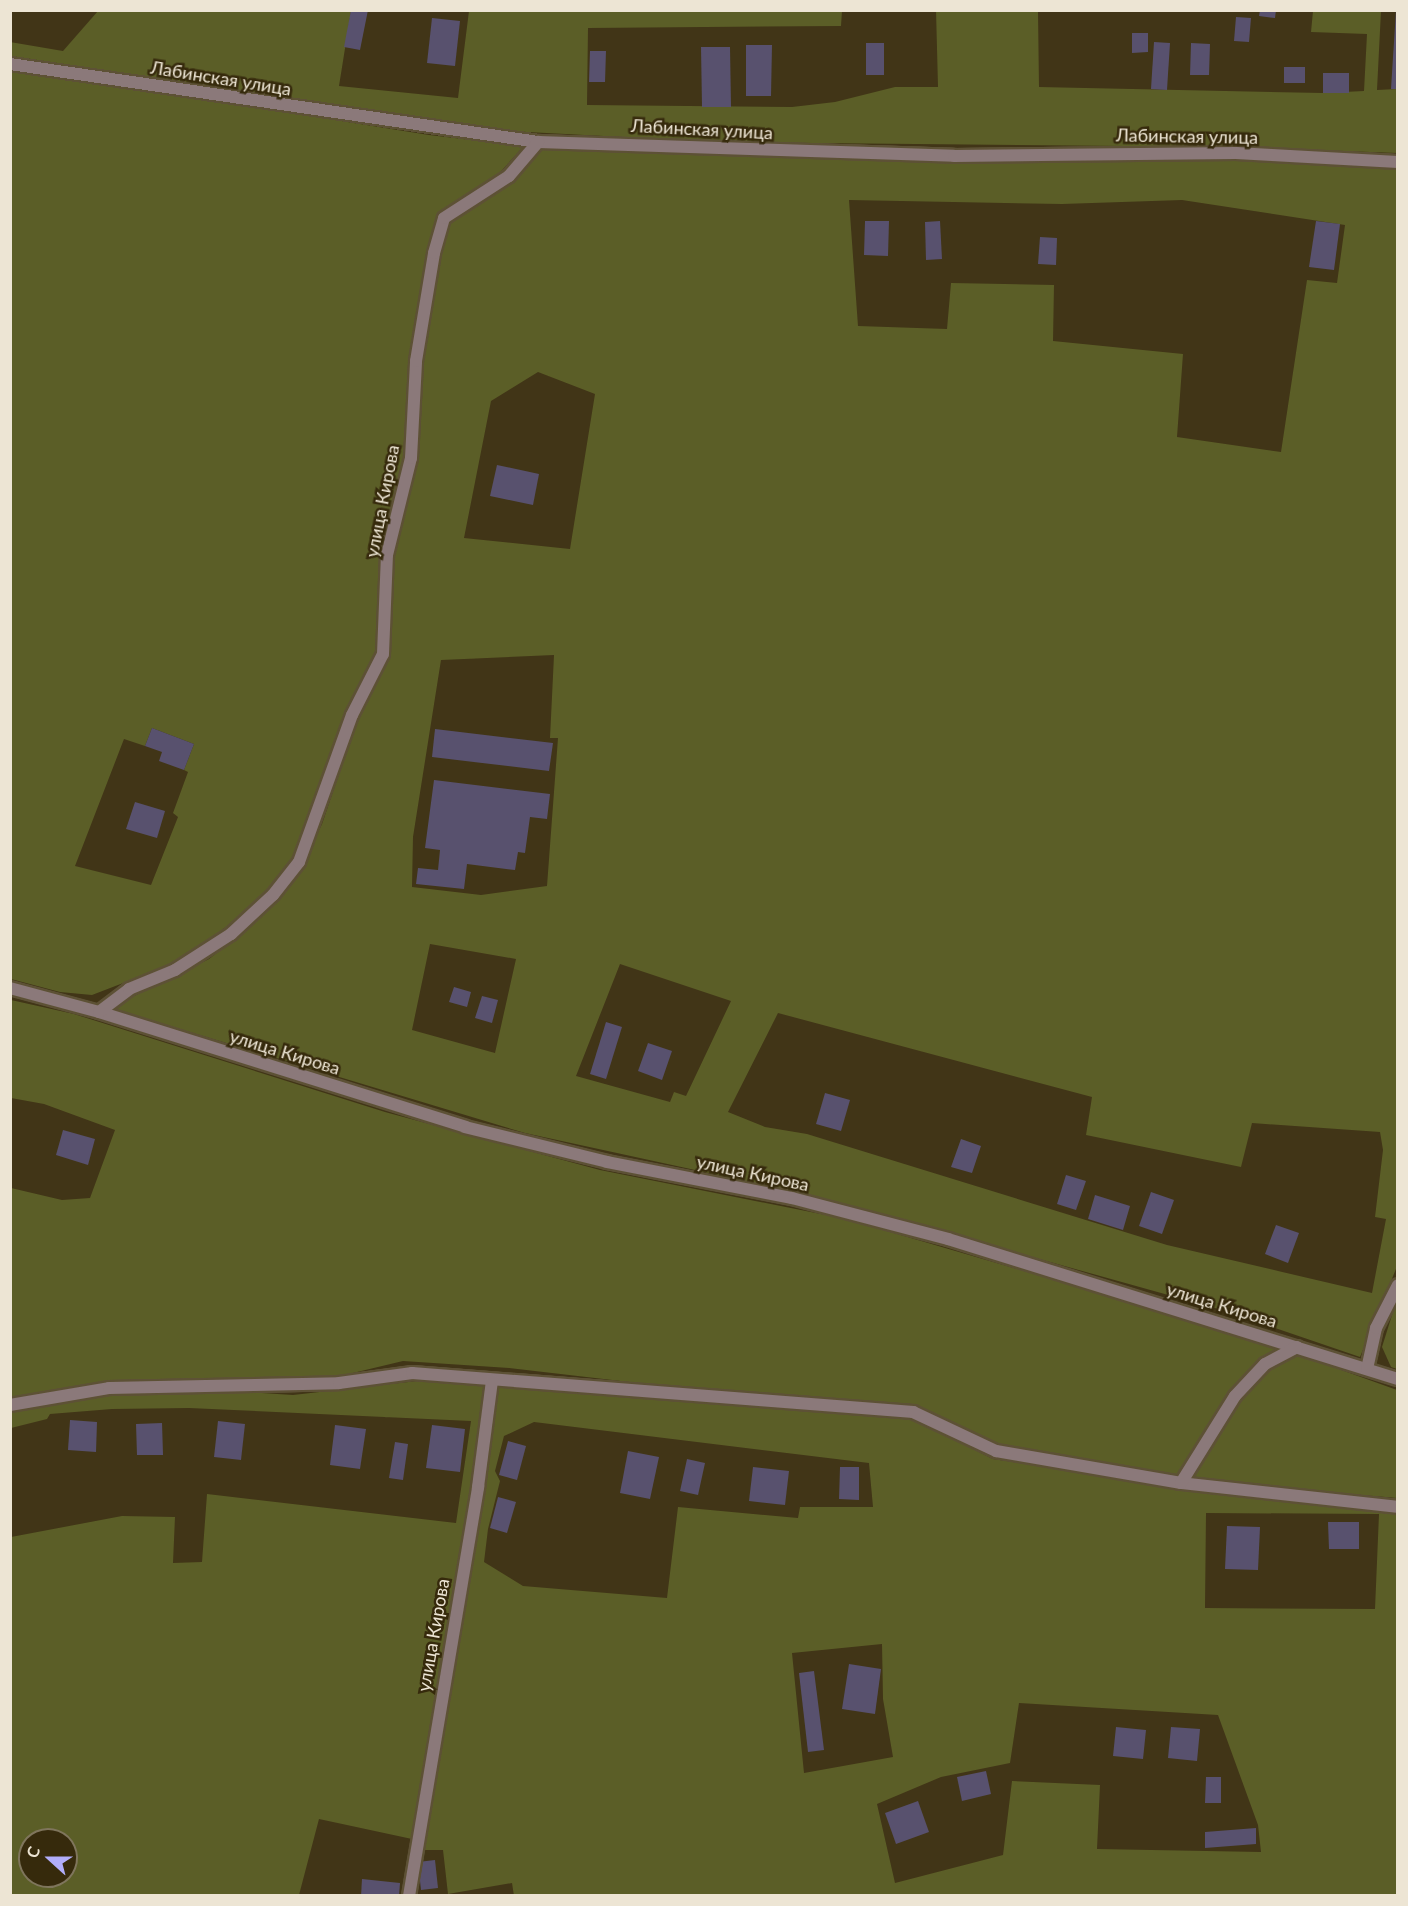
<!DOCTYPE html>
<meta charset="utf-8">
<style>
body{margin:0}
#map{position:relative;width:1408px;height:1906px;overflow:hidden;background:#413517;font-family:Lato,sans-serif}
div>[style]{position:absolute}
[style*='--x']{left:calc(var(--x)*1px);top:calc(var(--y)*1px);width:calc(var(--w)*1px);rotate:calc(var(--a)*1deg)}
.green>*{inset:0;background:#5b5e27}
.building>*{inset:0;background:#58516e}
.roads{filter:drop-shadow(2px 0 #5d5135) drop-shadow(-2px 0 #5d5135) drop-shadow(0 2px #5d5135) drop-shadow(0 -2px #5d5135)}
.street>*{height:12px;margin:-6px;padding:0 6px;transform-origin:6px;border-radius:6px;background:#8b797a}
span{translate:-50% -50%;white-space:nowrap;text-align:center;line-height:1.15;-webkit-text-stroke:5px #362a0c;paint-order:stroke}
.street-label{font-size:18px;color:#ede5d4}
.frame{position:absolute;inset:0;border:12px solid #ede5d4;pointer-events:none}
.north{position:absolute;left:18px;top:1828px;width:60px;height:60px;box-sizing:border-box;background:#362a0c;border:2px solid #7f755c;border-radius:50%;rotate:291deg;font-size:16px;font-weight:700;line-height:24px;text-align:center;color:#ede5d4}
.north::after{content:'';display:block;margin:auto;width:21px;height:27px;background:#b1adfa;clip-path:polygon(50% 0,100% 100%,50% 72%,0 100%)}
</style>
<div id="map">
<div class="green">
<i style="clip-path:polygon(936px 10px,1038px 11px,1039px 87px,1323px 93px,1364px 91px,1367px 34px,1311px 32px,1313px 11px,1381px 11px,1377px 90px,1397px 89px,1397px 153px,1234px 147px,718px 142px,507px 131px,11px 56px,10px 42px,63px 51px,98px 11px,351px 11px,339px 86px,458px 98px,469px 11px,847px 11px,842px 11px,841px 26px,588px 28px,587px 105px,792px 107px,835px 102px,895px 87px,938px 87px)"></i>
<i style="clip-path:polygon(evenodd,10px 68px,429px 135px,524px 146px,494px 179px,452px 204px,439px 217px,406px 462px,381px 556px,377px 654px,291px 864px,264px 897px,217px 934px,170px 965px,92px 995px,60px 992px,11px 979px,10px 68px,152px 728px,194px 744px,184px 770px,188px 772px,173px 813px,178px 817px,151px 885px,75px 866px,124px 739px,145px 746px,152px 728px)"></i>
<i style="clip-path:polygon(evenodd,544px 147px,989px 161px,1239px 160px,1397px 166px,1398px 1264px,1360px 1357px,1222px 1310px,810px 1195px,525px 1133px,110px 1008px,209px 959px,260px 918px,299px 871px,322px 824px,359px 715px,388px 652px,393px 551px,438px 250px,448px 221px,514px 178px,544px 147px,849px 200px,1062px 204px,1182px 200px,1345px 225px,1337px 283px,1307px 280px,1281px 452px,1177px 437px,1183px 354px,1053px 341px,1054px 285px,951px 283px,947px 329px,858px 326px,849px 200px,544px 147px,538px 372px,595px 394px,570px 549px,464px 538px,491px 401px,538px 372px,544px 147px,554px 655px,550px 738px,558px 738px,547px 886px,481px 895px,412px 887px,413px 837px,441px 660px,554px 655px,544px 147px,430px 944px,516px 959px,495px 1053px,412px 1030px,430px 944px,544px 147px,620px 964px,731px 1001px,686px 1096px,674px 1092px,670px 1102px,576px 1076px,620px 964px,544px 147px,778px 1013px,1092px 1097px,1086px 1135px,1241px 1167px,1252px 1123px,1380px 1132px,1383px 1150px,1375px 1217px,1386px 1219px,1372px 1293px,1167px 1245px,807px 1134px,765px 1127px,728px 1112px,778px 1013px)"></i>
<i style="clip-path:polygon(11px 1000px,74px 1014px,385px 1112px,600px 1170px,846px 1219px,1247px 1336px,1397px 1390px,1397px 1498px,1186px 1480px,994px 1446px,914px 1408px,698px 1390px,509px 1368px,403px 1361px,332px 1378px,123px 1380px,11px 1398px,11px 1188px,62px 1200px,90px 1198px,115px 1130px,44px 1104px,11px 1098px)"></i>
<i style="clip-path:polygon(1397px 1299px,1398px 1369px,1397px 1369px,1391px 1367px,1382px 1347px)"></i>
<i style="clip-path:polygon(evenodd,417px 1381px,525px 1386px,913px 1419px,993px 1459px,1203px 1491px,1397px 1512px,1397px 1895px,514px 1896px,512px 1883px,448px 1894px,443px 1850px,417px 1850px,414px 1895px,403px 1895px,412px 1839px,319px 1819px,299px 1895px,11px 1896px,11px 1537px,122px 1516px,175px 1517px,173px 1563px,202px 1562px,207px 1494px,456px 1523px,471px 1421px,189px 1408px,112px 1409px,50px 1414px,47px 1419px,11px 1428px,11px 1412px,113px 1393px,216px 1390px,293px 1395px,417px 1381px,534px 1422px,869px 1463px,873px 1507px,800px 1507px,798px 1518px,678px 1507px,667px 1598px,523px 1586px,484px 1562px,488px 1529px,500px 1481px,495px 1471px,504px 1436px,534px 1422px,417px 1381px,1206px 1513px,1379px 1514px,1375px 1609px,1205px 1608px,1206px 1513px,417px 1381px,882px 1644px,883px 1699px,893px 1757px,804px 1773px,792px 1653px,882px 1644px,417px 1381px,1019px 1703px,1218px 1715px,1258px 1825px,1261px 1852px,1097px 1849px,1100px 1785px,1012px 1781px,1003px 1855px,895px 1883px,877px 1804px,941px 1777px,1010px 1763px,1019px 1703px,417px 1381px,30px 1840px,66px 1840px,66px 1876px,30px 1876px,30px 1840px)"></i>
</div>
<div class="building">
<i style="clip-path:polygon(351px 10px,368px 10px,360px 50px,344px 47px)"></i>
<i style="clip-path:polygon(1260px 10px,1276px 10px,1275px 18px,1259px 16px)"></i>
<i style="clip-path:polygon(1396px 10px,1398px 10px,1398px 89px,1391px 89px)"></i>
<i style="clip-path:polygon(1236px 17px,1251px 18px,1249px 42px,1234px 41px)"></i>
<i style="clip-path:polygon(432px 18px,460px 21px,455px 66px,427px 63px)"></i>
<i style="clip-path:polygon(1132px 33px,1148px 33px,1148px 52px,1132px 53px)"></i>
<i style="clip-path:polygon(1154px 42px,1170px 43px,1167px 90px,1151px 89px)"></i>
<i style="clip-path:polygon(866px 43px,884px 43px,884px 75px,866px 75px)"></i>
<i style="clip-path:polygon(1191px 43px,1210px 44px,1209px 75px,1190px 75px)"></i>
<i style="clip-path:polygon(746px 45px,772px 45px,771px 96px,746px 96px)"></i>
<i style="clip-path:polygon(701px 47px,730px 47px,731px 107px,702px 107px)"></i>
<i style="clip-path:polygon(590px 51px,606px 51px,605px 82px,589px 82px)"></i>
<i style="clip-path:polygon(1284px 67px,1305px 67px,1305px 83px,1284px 83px)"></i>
<i style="clip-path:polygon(1323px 73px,1349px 73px,1349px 93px,1323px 93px)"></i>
<i style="clip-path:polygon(865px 221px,889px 221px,888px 256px,864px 255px)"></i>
<i style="clip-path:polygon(940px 221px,942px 259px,926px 260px,925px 222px)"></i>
<i style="clip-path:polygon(1316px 221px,1340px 224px,1334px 270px,1309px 267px)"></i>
<i style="clip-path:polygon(1040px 237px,1057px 238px,1056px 265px,1038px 264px)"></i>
<i style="clip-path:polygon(497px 465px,539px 474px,533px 505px,490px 496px)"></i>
<i style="clip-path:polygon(152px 728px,194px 744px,184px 770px,159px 761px,162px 752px,145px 746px)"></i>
<i style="clip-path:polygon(435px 729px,553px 743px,549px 771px,432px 757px)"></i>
<i style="clip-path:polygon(434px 780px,550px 794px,547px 819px,530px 817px,525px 853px,518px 852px,515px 870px,467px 864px,464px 889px,416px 884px,418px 868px,438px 870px,440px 850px,425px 848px)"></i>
<i style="clip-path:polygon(135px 802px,165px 811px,157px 838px,126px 829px)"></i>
<i style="clip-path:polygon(454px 987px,471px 992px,467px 1007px,449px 1002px)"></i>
<i style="clip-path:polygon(482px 996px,498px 1000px,492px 1023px,475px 1018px)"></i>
<i style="clip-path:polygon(606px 1022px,622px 1027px,606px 1079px,590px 1074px)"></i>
<i style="clip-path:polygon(648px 1043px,672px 1051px,662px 1080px,638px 1071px)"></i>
<i style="clip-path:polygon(825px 1093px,850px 1100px,841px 1131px,816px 1124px)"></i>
<i style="clip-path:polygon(63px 1130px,95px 1139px,88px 1165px,56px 1155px)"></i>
<i style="clip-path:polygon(961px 1139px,981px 1146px,972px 1173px,951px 1167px)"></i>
<i style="clip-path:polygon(1066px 1175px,1086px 1181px,1076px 1210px,1057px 1204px)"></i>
<i style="clip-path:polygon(1151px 1192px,1174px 1200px,1162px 1234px,1139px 1226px)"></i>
<i style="clip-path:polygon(1095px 1195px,1130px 1206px,1123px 1230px,1088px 1219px)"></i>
<i style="clip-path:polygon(1276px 1225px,1299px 1233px,1288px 1263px,1265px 1254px)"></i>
<i style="clip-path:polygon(70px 1420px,97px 1422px,96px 1452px,68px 1450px)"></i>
<i style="clip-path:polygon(218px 1421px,245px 1424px,241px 1460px,214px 1457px)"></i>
<i style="clip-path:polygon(162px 1423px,163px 1455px,137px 1455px,136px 1424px)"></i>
<i style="clip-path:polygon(335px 1425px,366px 1429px,360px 1469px,330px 1465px)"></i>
<i style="clip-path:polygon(432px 1425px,465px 1429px,460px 1472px,426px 1468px)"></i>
<i style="clip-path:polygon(508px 1441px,526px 1446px,517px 1480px,499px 1475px)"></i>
<i style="clip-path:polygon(395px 1442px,408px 1444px,403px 1480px,389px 1478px)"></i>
<i style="clip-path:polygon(628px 1451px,659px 1457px,650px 1499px,620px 1493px)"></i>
<i style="clip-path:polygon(687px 1459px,705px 1463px,698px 1495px,680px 1491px)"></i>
<i style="clip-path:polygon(753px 1467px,789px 1471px,785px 1505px,749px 1501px)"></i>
<i style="clip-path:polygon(840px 1467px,859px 1467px,859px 1500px,839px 1499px)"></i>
<i style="clip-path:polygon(498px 1497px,516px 1502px,507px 1533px,490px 1528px)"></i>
<i style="clip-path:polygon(1328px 1522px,1359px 1522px,1359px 1549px,1329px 1549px)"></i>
<i style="clip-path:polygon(1227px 1526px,1260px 1527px,1258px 1570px,1225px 1569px)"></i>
<i style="clip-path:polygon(849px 1664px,881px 1669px,875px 1714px,842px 1709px)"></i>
<i style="clip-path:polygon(814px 1671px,824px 1750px,808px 1752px,799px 1673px)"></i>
<i style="clip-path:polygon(1116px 1727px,1146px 1730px,1143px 1759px,1113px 1756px)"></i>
<i style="clip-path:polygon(1171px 1727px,1200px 1729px,1197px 1761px,1168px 1758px)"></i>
<i style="clip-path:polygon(986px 1771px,991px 1794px,962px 1801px,957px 1777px)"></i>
<i style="clip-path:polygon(1206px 1777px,1221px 1777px,1221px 1803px,1205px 1803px)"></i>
<i style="clip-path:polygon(918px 1801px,929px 1832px,896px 1844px,885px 1813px)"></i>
<i style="clip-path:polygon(1256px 1828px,1256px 1844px,1205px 1848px,1205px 1832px)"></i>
<i style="clip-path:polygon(435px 1860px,438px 1888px,421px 1890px,418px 1862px)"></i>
<i style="clip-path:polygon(362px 1879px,400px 1883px,399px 1896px,361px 1896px)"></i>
</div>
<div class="roads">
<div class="street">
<i style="--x:10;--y:64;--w:534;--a:8.4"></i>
<i style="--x:538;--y:142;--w:416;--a:1.9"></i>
<i style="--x:954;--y:156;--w:282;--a:-0.6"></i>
<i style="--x:1236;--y:153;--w:162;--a:3.2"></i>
<i style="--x:10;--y:988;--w:92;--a:15.1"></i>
<i style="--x:99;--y:1012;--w:384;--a:17.4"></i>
<i style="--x:465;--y:1127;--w:146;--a:13.8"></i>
<i style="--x:607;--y:1162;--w:188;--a:11"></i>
<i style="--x:792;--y:1198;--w:161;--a:14.7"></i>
<i style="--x:948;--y:1239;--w:471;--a:17.3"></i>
<i style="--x:99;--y:1012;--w:38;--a:-37"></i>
<i style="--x:129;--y:989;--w:50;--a:-22.4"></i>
<i style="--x:175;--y:970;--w:67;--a:-32.7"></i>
<i style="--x:231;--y:934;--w:57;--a:-42.9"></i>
<i style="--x:273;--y:895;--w:42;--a:-51.8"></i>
<i style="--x:299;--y:862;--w:156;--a:-70.2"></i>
<i style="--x:352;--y:715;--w:68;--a:-63.1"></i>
<i style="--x:383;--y:654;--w:99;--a:-87.7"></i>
<i style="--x:387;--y:555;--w:100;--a:-76.1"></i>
<i style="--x:411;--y:458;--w:97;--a:-87"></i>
<i style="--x:416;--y:361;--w:109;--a:-80.5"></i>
<i style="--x:434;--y:253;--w:36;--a:-74"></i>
<i style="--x:444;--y:218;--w:77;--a:-32.9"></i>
<i style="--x:509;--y:176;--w:45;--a:-49.5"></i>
<i style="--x:1367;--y:1369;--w:42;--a:-77.6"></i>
<i style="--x:1376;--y:1328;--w:48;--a:-62.9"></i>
<i style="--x:10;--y:1405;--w:100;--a:-9.7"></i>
<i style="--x:109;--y:1388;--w:230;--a:-1.2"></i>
<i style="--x:339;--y:1383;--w:74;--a:-7.8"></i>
<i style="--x:412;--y:1373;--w:503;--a:4.45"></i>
<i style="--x:913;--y:1412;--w:92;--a:25.2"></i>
<i style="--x:996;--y:1451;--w:188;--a:9.8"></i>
<i style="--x:1181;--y:1483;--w:218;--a:6.3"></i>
<i style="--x:1181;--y:1483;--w:102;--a:-58.2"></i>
<i style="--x:1235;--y:1396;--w:44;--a:-46.8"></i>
<i style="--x:1265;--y:1364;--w:36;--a:-28"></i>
<i style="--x:409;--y:1896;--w:415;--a:-80.4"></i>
<i style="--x:478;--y:1487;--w:108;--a:-82.5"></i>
</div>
</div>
<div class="street-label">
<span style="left:221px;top:78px;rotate:9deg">Лабинская улица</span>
<span style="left:702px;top:129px;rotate:3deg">Лабинская улица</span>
<span style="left:1187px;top:136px;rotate:1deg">Лабинская улица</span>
<span style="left:382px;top:501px;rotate:-79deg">улица Кирова</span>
<span style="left:285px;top:1052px;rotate:17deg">улица Кирова</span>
<span style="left:753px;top:1173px;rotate:12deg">улица Кирова</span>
<span style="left:1222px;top:1305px;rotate:17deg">улица Кирова</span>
<span style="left:433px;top:1635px;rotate:-80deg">улица Кирова</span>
</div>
<div class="frame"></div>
<div class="north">С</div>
</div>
